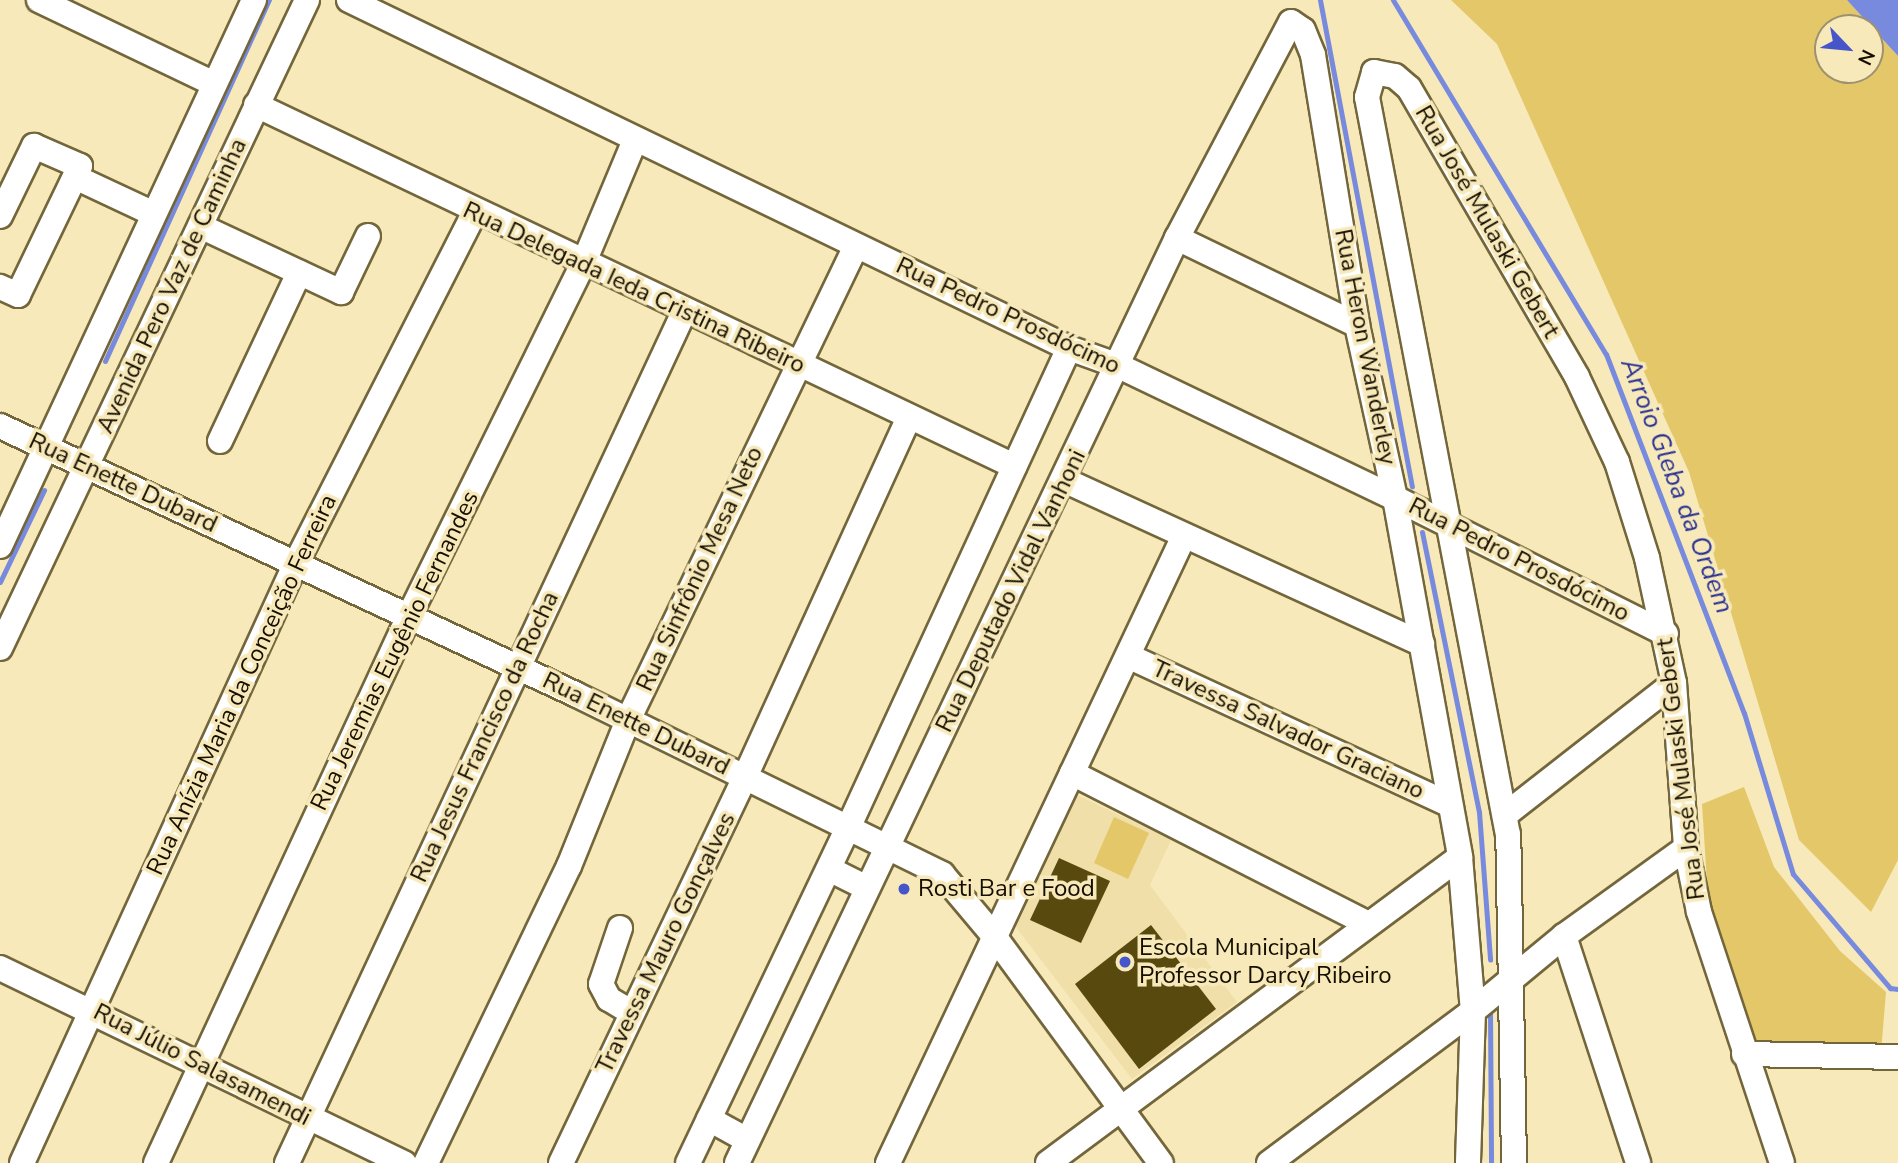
<!DOCTYPE html>
<meta charset="utf-8">
<style>
body{margin:0}
#map{position:relative;width:1898px;height:1163px;overflow:hidden;background:#f7e9b9;font-family:"Nunito Sans",sans-serif}
div>[style]{position:absolute}
[style*='--x']{left:calc(var(--x)*1px);top:calc(var(--y)*1px);width:calc(var(--w)*1px);rotate:calc(var(--a)*1deg)}
.built>*{inset:0;background:#f0dfa8}
.green>*{inset:0;background:#e3c768}
.water>*{inset:0;background:#778ade}
.stream>*{height:5px;margin:-2.5px;padding:0 2.5px;transform-origin:2.5px;border-radius:2.5px;background:#778ade}
.building>*{inset:0;background:#58490e}
.roads{filter:drop-shadow(2px 0 #73663b) drop-shadow(-2px 0 #73663b) drop-shadow(0 2px #73663b) drop-shadow(0 -2px #73663b)}
.minor>*{height:24px;margin:-12px;padding:0 12px;transform-origin:12px;border-radius:12px;background:#fff}
.dots>*{width:19px;height:19px;translate:-50% -50%;box-sizing:border-box;border:4px solid #f7e9b9;border-radius:50%}
span{translate:-50% -50%;white-space:nowrap;text-align:center;line-height:1.15;-webkit-text-stroke:7px #f7e9b9;paint-order:stroke}
.street-label{font-size:24px;color:#150f01}
.poi-label{font-size:24px;color:#150f01}
.left{translate:0 -50%;text-align:left}
.water-label{font-size:26px;color:#2b3294;font-style:italic}
.north{position:absolute;left:1814px;top:14px;width:70px;height:70px;box-sizing:border-box;background:#f7e9b9;border:2px solid #9d926f;border-radius:50%;rotate:116deg;font-size:19px;font-weight:700;line-height:28px;text-align:center;color:#150f01}
.north::after{content:'';display:block;margin:auto;width:24px;height:32px;background:#4755ca;clip-path:polygon(50% 0,100% 100%,50% 72%,0 100%)}
</style>
<div id="map">
<div class="built">
<i style="clip-path:polygon(1073px 793px,1171px 840px,1150px 885px,1237px 1002px,1132px 1079px,1012px 922px)"></i>
</div>
<div class="green">
<i style="clip-path:polygon(evenodd,1451px 0,1847px 0,1898px 56px,1898px 860px,1871px 912px,1799px 840px,1689px 472px,1497px 44px,1451px 0,1828px 28px,1870px 28px,1870px 70px,1828px 70px,1828px 28px)"></i>
<i style="clip-path:polygon(1744px 787px,1774px 867px,1840px 951px,1886px 992px,1881px 1052px,1755px 1048px,1722px 961px,1708px 898px,1702px 804px)"></i>
<i style="clip-path:polygon(1114px 817px,1149px 833px,1128px 879px,1094px 863px)"></i>
</div>
<div class="water">
<i style="clip-path:polygon(1847px 0,1898px 0,1898px 56px,1876px 32px)"></i>
</div>
<div class="stream">
<i style="--x:1320;--y:0;--w:495;--a:79.3"></i>
<i style="--x:1393;--y:0;--w:413;--a:59"></i>
<i style="--x:1606;--y:354;--w:385;--a:69"></i>
<i style="--x:1744;--y:713;--w:168;--a:73.1"></i>
<i style="--x:1793;--y:874;--w:150;--a:49.6"></i>
<i style="--x:1890;--y:988;--w:8;--a:7"></i>
<i style="--x:105;--y:361;--w:397;--a:-65.6"></i>
<i style="--x:1422;--y:532;--w:286;--a:78.5"></i>
<i style="--x:1479;--y:812;--w:148;--a:85.7"></i>
<i style="--x:0;--y:582;--w:102;--a:-64.4"></i>
<i style="--x:1490;--y:1010;--w:153;--a:89.6"></i>
</div>
<div class="building">
<i style="clip-path:polygon(1059px 858px,1110px 881px,1081px 943px,1030px 920px)"></i>
<i style="clip-path:polygon(1151px 925px,1216px 1009px,1139px 1069px,1075px 984px)"></i>
</div>
<div class="roads">
<div class="minor">
<i style="--x:39;--y:0;--w:194;--a:25.6"></i>
<i style="--x:349;--y:0;--w:800;--a:25.8"></i>
<i style="--x:1069;--y:348;--w:53;--a:19.8"></i>
<i style="--x:1119;--y:366;--w:306;--a:25.6"></i>
<i style="--x:1395;--y:498;--w:303;--a:26.6"></i>
<i style="--x:256;--y:105;--w:840;--a:25.47"></i>
<i style="--x:75;--y:177;--w:87;--a:25.1"></i>
<i style="--x:0;--y:216;--w:78;--a:-64.1"></i>
<i style="--x:34;--y:146;--w:50;--a:23.5"></i>
<i style="--x:80;--y:166;--w:143;--a:115.7"></i>
<i style="--x:18;--y:295;--w:20;--a:-156"></i>
<i style="--x:200;--y:226;--w:156;--a:25.1"></i>
<i style="--x:341;--y:292;--w:62;--a:-64.3"></i>
<i style="--x:1177;--y:238;--w:200;--a:25.8"></i>
<i style="--x:0;--y:426;--w:634;--a:24.99"></i>
<i style="--x:575;--y:694;--w:409;--a:26.1"></i>
<i style="--x:942;--y:874;--w:81;--a:50"></i>
<i style="--x:994;--y:936;--w:282;--a:53.7"></i>
<i style="--x:220;--y:441;--w:186;--a:-64.8"></i>
<i style="--x:1064;--y:480;--w:394;--a:24.6"></i>
<i style="--x:0;--y:546;--w:602;--a:-65.05"></i>
<i style="--x:0;--y:648;--w:717;--a:-64.65"></i>
<i style="--x:1128;--y:656;--w:353;--a:24.8"></i>
<i style="--x:1072;--y:773;--w:331;--a:27"></i>
<i style="--x:1505;--y:815;--w:214;--a:-38"></i>
<i style="--x:829;--y:869;--w:42;--a:26.6"></i>
<i style="--x:620;--y:928;--w:59;--a:108.7"></i>
<i style="--x:601;--y:984;--w:17;--a:62"></i>
<i style="--x:609;--y:999;--w:27;--a:31"></i>
<i style="--x:1564;--y:936;--w:239;--a:71.9"></i>
<i style="--x:0;--y:968;--w:449;--a:25.8"></i>
<i style="--x:1744;--y:1054;--w:154;--a:1.1"></i>
<i style="--x:709;--y:1119;--w:43;--a:28.9"></i>
<i style="--x:22;--y:1163;--w:660;--a:-65.46"></i>
<i style="--x:296;--y:563;--w:393;--a:-63"></i>
<i style="--x:156;--y:1163;--w:603;--a:-65.18"></i>
<i style="--x:409;--y:616;--w:395;--a:-63.7"></i>
<i style="--x:584;--y:262;--w:132;--a:-67.3"></i>
<i style="--x:287;--y:1163;--w:939;--a:-64.99"></i>
<i style="--x:426;--y:1163;--w:330;--a:-64.3"></i>
<i style="--x:569;--y:866;--w:157;--a:-68"></i>
<i style="--x:628;--y:720;--w:526;--a:-64.31"></i>
<i style="--x:561;--y:1163;--w:428;--a:-64.5"></i>
<i style="--x:745;--y:777;--w:396;--a:-65.5"></i>
<i style="--x:688;--y:1163;--w:373;--a:-64.5"></i>
<i style="--x:849;--y:826;--w:526;--a:-65.29"></i>
<i style="--x:737;--y:1163;--w:1024;--a:-64.56"></i>
<i style="--x:1177;--y:238;--w:244;--a:-62.2"></i>
<i style="--x:1291;--y:22;--w:14;--a:34"></i>
<i style="--x:1303;--y:30;--w:27;--a:68"></i>
<i style="--x:1313;--y:55;--w:274;--a:80.7"></i>
<i style="--x:1357;--y:325;--w:177;--a:77.6"></i>
<i style="--x:1395;--y:498;--w:365;--a:79.7"></i>
<i style="--x:1460;--y:857;--w:155;--a:85.2"></i>
<i style="--x:1473;--y:1011;--w:152;--a:91.9"></i>
<i style="--x:888;--y:1163;--w:691;--a:-64.73"></i>
<i style="--x:1048;--y:1163;--w:513;--a:-36.6"></i>
<i style="--x:1269;--y:1163;--w:254;--a:-36.7"></i>
<i style="--x:1473;--y:1011;--w:118;--a:-39.5"></i>
<i style="--x:1564;--y:936;--w:150;--a:-35.8"></i>
<i style="--x:1514;--y:1163;--w:328;--a:-91"></i>
<i style="--x:1508;--y:835;--w:751;--a:-100.82"></i>
<i style="--x:1367;--y:97;--w:26;--a:-74"></i>
<i style="--x:1374;--y:72;--w:21;--a:11"></i>
<i style="--x:1395;--y:76;--w:18;--a:41"></i>
<i style="--x:1409;--y:88;--w:334;--a:59.8"></i>
<i style="--x:1577;--y:377;--w:94;--a:64.8"></i>
<i style="--x:1617;--y:462;--w:101;--a:72.6"></i>
<i style="--x:1647;--y:558;--w:128;--a:77.8"></i>
<i style="--x:1674;--y:683;--w:165;--a:85.8"></i>
<i style="--x:1686;--y:848;--w:65;--a:78.5"></i>
<i style="--x:1699;--y:912;--w:264;--a:71.7"></i>
</div>
</div>
<div class="dots">
<i style="left:904px;top:889px;background:#4755ca"></i>
<i style="left:1125px;top:962px;background:#4755ca"></i>
</div>
<div class="street-label">
<span style="left:1487px;top:222px;rotate:60deg">Rua José Mulaski Gebert</span>
<span style="left:172px;top:286px;rotate:-65deg">Avenida Pero Vaz de Caminha</span>
<span style="left:634px;top:288px;rotate:25deg">Rua Delegada Ieda Cristina Ribeiro</span>
<span style="left:1008px;top:316px;rotate:25deg">Rua Pedro Prosdócimo</span>
<span style="left:1365px;top:347px;rotate:79deg">Rua Heron Wanderley</span>
<span style="left:123px;top:483px;rotate:25deg">Rua Enette Dubard</span>
<span style="left:1519px;top:560px;rotate:27deg">Rua Pedro Prosdócimo</span>
<span style="left:700px;top:569px;rotate:-65deg">Rua Sinfrônio Mesa Neto</span>
<span style="left:1011px;top:591px;rotate:-64deg">Rua Deputado Vidal Vanhoni</span>
<span style="left:395px;top:651px;rotate:-64deg">Rua Jeremias Eugênio Fernandes</span>
<span style="left:242px;top:685px;rotate:-65deg">Rua Anízia Maria da Conceição Ferreira</span>
<span style="left:636px;top:724px;rotate:26deg">Rua Enette Dubard</span>
<span style="left:1288px;top:730px;rotate:25deg">Travessa Salvador Graciano</span>
<span style="left:485px;top:737px;rotate:-65deg">Rua Jesus Francisco da Rocha</span>
<span style="left:1681px;top:769px;rotate:-97deg">Rua José Mulaski Gebert</span>
<span style="left:666px;top:943px;rotate:-64deg">Travessa Mauro Gonçalves</span>
<span style="left:202px;top:1065px;rotate:27deg">Rua Júlio Salasamendi</span>
</div>
<div class="poi-label">
<span class="left" style="left:918px;top:889px">Rosti Bar e Food</span>
<span class="left" style="left:1139px;top:962px">Escola Municipal<br>Professor Darcy Ribeiro</span>
</div>
<div class="water-label">
<span style="left:1677px;top:486px;rotate:69deg">Arroio Gleba da Ordem</span>
</div>
<div class="north">N</div>
</div>
